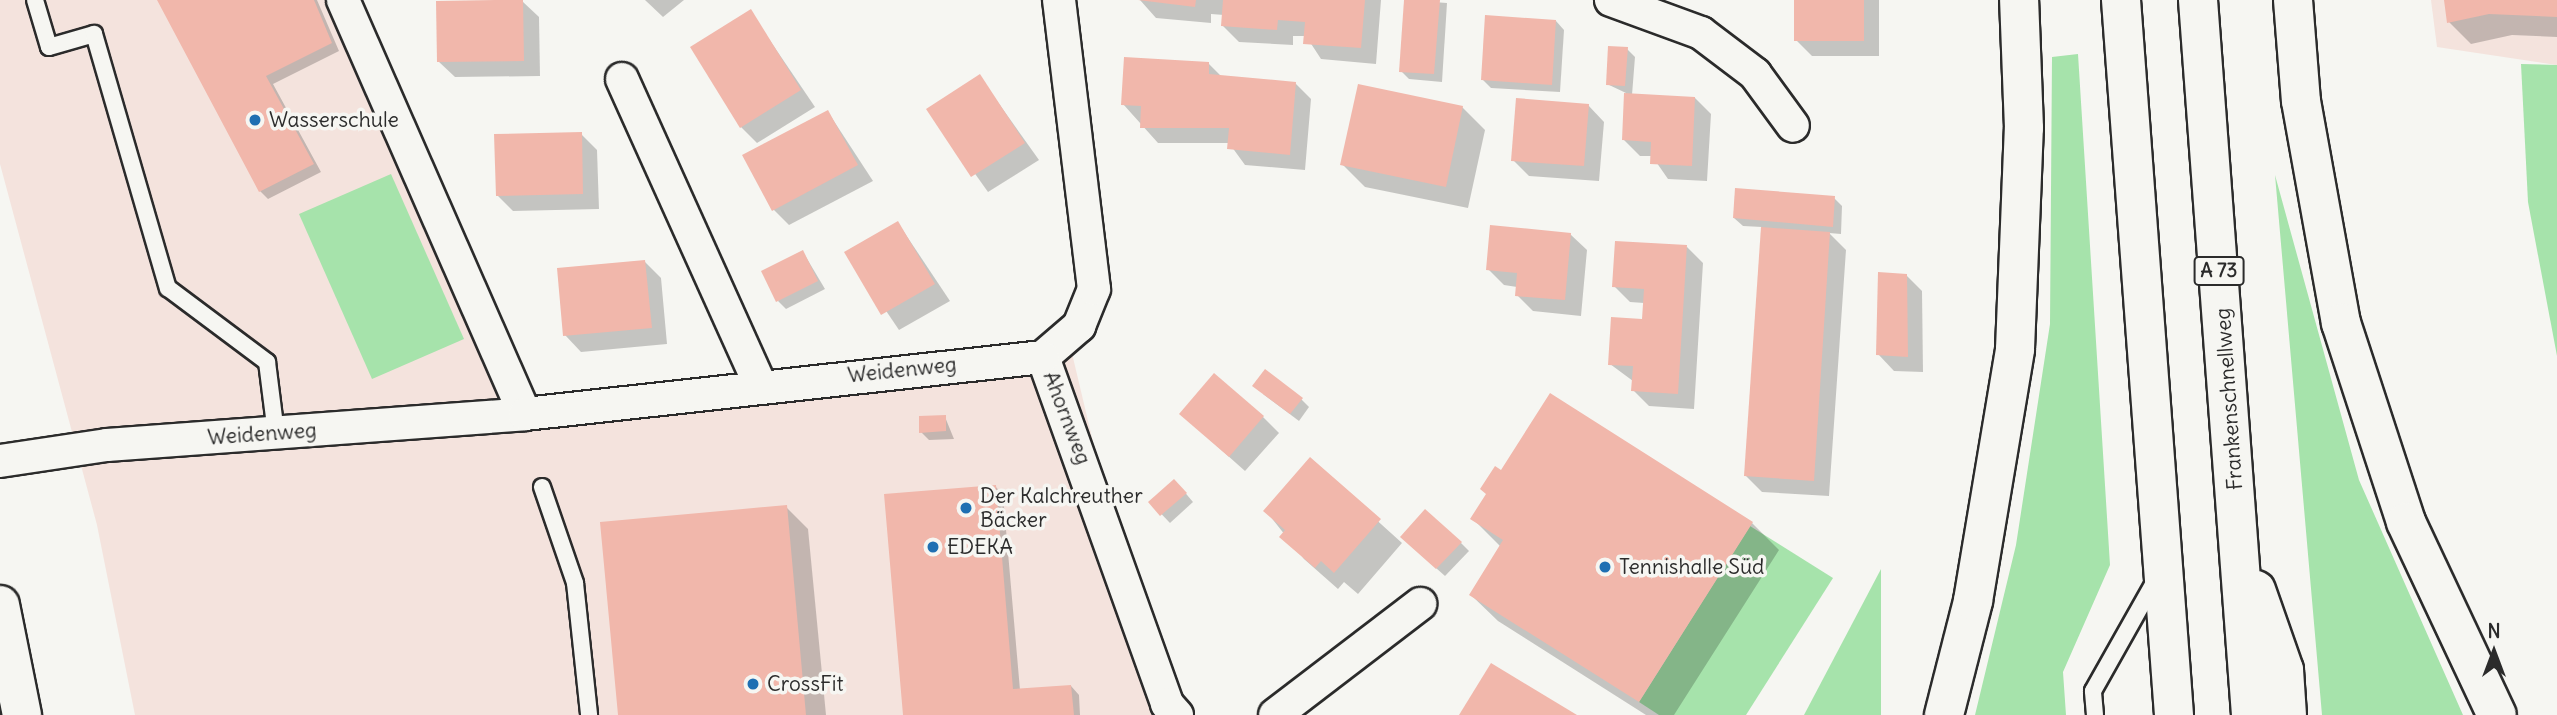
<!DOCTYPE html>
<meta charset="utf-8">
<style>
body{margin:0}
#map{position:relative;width:2557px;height:715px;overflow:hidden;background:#f6f6f2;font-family:Delius,sans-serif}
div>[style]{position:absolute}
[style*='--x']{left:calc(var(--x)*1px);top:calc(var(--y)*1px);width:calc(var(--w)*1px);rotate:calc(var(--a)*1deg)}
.built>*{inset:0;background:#f4e3dd}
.green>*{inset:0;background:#a6e3ab}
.shadow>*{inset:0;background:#0003}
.building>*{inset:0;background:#f1b7ab}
.roads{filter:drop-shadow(2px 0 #2b2b2b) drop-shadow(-2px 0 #2b2b2b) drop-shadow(0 2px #2b2b2b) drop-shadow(0 -2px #2b2b2b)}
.lane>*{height:16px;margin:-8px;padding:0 8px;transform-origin:8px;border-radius:8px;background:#f6f6f2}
.street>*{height:32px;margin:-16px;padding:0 16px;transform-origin:16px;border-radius:16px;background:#f6f6f2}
.secondary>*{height:38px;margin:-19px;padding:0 19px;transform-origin:19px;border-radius:19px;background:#f6f6f2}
.highway>*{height:38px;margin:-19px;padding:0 19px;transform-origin:19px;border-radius:19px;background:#f6f6f2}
.dots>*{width:19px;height:19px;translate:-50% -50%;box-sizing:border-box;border:4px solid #f6f6f2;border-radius:50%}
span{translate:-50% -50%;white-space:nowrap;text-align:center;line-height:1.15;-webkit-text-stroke:7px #f6f6f2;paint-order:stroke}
.shield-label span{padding:2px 5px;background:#f6f6f2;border:2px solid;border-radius:5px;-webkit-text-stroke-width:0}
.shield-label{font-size:19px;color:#2b2b2b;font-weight:700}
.poi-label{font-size:21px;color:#2b2b2b}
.left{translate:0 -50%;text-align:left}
.street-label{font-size:21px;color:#2b2b2b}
.north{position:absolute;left:2459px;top:617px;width:70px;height:70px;-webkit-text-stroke:5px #f6f6f2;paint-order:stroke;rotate:0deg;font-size:19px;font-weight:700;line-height:28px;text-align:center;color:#2b2b2b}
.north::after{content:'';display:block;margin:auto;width:24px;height:32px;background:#2b2b2b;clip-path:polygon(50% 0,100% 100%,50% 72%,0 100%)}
</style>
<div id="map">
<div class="built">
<i style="clip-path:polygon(0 0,327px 0,506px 403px,1070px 345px,1158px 715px,135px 715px,97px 525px,0 164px)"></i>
<i style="clip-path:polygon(2431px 0,2557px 0,2557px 65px,2437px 47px)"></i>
</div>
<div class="green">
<i style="clip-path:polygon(2078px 54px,2110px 565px,2063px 672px,2066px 715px,1975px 715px,2016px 545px,2050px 324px,2052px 57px)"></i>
<i style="clip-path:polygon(2521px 64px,2557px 65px,2557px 356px,2528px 202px)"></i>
<i style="clip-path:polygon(391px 174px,464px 339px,372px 379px,299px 214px)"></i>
<i style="clip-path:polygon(2275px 175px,2359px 480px,2463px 715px,2322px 715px)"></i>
<i style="clip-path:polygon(1750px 526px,1833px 578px,1746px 715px,1659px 715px,1639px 702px)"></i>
<i style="clip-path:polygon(1881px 569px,1881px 715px,1804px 715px)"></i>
</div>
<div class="shadow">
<i style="clip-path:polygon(159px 0,317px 0,339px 51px,273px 84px,321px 172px,268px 199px,260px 191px)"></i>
<i style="clip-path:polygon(645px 0,684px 0,663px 17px)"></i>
<i style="clip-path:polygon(1140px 0,1381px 0,1376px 64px,1321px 59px,1306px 36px,1293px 36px,1293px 45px,1239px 42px,1223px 26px,1224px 15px,1211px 14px,1211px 23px,1156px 18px)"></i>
<i style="clip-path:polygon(1406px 0,1447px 3px,1442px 82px,1409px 79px,1401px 71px)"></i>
<i style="clip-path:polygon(1796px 0,1879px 0,1879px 56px,1812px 56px,1796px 40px)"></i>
<i style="clip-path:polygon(2445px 0,2557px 0,2557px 37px,2512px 35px,2471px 44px,2449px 22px)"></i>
<i style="clip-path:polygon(522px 1px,539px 17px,540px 76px,455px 77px,438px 61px)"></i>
<i style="clip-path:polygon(750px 11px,815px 107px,757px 143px,741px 127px)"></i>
<i style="clip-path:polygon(1556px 21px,1564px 30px,1560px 92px,1491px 88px,1483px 80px)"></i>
<i style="clip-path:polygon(1627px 49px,1635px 57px,1632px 95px,1695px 98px,1711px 114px,1707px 181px,1668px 179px,1652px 156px,1640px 156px,1623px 139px,1626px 93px,1607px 84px)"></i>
<i style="clip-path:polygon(1209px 64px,1222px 77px,1295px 83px,1311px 99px,1305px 170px,1245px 165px,1229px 143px,1158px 143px,1123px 104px)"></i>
<i style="clip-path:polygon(980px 77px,1039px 160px,988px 192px,929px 109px)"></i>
<i style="clip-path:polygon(1588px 105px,1604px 122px,1599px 181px,1529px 176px,1513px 160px)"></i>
<i style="clip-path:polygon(1462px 107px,1485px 130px,1468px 208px,1365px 187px,1342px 164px)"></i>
<i style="clip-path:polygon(828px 112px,873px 181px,789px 225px,773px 209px)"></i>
<i style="clip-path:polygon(581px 134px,597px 150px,599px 209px,513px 211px,497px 195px)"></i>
<i style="clip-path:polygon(1834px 198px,1842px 206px,1841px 234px,1829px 233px,1846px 250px,1829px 496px,1762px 492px,1746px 476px,1762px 227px,1743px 226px,1734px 218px)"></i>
<i style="clip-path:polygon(898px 223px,950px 301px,899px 330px,847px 253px)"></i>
<i style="clip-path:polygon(1570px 234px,1587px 250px,1581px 316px,1533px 311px,1517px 295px,1517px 287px,1504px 285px,1488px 269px)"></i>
<i style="clip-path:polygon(1687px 247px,1703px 263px,1694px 409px,1649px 406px,1633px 390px,1633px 381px,1610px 364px,1643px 320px,1644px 303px,1630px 302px,1614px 286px)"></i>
<i style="clip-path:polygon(803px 252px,825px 289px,786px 309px,778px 301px)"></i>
<i style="clip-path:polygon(645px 262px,661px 278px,667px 344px,581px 352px,565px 335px)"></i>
<i style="clip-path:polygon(1906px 275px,1922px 291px,1923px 372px,1894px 371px,1878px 354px)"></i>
<i style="clip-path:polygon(1263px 394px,1301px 399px,1309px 407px,1299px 421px)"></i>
<i style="clip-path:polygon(1551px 395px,1752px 523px,1779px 550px,1674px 715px,1646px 715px,1498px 621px,1471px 595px,1501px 547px,1472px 518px)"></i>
<i style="clip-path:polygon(1181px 414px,1263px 417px,1279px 433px,1245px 471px)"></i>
<i style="clip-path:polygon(945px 417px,954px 439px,929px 440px,921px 432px)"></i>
<i style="clip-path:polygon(1310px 460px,1402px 543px,1358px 594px,1344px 582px,1338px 589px,1304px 559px,1266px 511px)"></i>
<i style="clip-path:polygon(995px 486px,1003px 495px,1020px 690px,1071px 686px,1079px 695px,1080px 715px,904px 715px)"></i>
<i style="clip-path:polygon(1182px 489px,1193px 502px,1170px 523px,1150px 502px)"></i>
<i style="clip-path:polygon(786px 507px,808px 529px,826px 715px,620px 715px)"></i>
<i style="clip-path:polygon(1461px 543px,1469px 551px,1445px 576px,1410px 545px)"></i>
</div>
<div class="building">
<i style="clip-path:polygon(157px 0,314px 0,332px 43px,266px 76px,314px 164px,259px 192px)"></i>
<i style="clip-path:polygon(495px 0,523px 0,524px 61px,437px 62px,436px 1px)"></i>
<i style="clip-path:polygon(1138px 0,1196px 0,1195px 7px)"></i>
<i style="clip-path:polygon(1223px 0,1365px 0,1361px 48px,1303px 44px,1305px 22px,1278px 20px,1277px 30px,1221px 26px)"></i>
<i style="clip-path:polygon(1404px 0,1440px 0,1434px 74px,1399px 72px)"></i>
<i style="clip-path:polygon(1794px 0,1864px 0,1864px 41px,1794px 41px)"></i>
<i style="clip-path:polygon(2444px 0,2557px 0,2557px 17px,2489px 14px,2447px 23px)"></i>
<i style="clip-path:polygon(751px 9px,801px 90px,740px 128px,690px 47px)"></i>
<i style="clip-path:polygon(1485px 15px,1556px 20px,1552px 85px,1481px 80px)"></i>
<i style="clip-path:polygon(1608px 46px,1628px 47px,1625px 86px,1606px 85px)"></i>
<i style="clip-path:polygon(1124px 57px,1209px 62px,1209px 74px,1296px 82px,1290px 155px,1227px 149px,1229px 128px,1140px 128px,1141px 106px,1121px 105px)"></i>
<i style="clip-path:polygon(980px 74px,1025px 143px,971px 177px,926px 109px)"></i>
<i style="clip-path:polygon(1358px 84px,1463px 106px,1446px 187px,1340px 165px)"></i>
<i style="clip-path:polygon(1624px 93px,1695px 97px,1692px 166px,1650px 164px,1651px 142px,1622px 140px)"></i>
<i style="clip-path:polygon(1516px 98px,1589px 104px,1584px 166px,1511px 161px)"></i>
<i style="clip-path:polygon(828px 110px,858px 165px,772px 211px,742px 155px)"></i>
<i style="clip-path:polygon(582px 132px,583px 194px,496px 196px,494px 134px)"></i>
<i style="clip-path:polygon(1735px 188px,1835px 196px,1833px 227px,1733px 218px)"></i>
<i style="clip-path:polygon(898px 221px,935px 284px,881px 315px,844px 252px)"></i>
<i style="clip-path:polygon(1490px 225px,1571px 233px,1565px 300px,1515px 296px,1517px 273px,1486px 270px)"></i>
<i style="clip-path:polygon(1761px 227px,1830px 232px,1814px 481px,1744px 476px)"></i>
<i style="clip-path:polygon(1615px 241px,1687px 245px,1678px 394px,1631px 391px,1633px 366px,1608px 365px,1611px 317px,1642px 319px,1644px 289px,1612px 287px)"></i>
<i style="clip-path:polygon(803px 250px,818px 281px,776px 302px,761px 271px)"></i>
<i style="clip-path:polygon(645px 260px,652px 328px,563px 336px,557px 268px)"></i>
<i style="clip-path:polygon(1878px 272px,1907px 274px,1908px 357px,1876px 355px)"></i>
<i style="clip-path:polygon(1265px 369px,1303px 398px,1290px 414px,1252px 386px)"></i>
<i style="clip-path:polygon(1214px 373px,1264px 416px,1229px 457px,1179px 414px)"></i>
<i style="clip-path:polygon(1550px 393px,1753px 522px,1639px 702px,1469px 595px,1503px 540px,1470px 519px,1486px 494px,1480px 489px,1495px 466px,1501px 470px)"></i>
<i style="clip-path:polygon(946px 415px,946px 431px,919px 433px,919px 416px)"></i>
<i style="clip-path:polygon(1310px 457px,1381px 519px,1334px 573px,1321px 561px,1315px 568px,1279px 537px,1285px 530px,1263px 511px)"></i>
<i style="clip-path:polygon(1174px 479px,1187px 493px,1160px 516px,1148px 502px)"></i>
<i style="clip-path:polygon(996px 485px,1013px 689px,1071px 685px,1074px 715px,903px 715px,884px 494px)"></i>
<i style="clip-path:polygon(787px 505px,806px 715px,618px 715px,600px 522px)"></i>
<i style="clip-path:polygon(1425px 509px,1462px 542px,1436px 569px,1400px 537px)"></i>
<i style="clip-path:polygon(1491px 663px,1577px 715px,1459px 715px)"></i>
</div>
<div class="roads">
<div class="lane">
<i style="--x:35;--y:0;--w:49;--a:73.4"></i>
<i style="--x:49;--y:47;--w:47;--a:-16.1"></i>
<i style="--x:94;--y:34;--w:265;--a:73.8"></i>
<i style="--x:168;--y:288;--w:124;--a:36.8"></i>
<i style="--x:267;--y:362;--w:72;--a:82.8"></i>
<i style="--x:542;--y:487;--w:102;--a:71"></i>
<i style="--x:575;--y:583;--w:133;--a:83.9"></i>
<i style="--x:2095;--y:715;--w:24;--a:-95"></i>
<i style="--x:2093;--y:691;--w:129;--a:-60.6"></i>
</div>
<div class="street">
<i style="--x:343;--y:0;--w:452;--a:66.3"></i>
<i style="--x:1611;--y:0;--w:96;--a:20.1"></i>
<i style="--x:1701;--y:33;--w:68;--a:37.2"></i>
<i style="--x:1755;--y:74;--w:64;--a:53.8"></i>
<i style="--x:622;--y:79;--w:336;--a:65.7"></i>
<i style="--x:1043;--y:357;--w:368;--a:70.3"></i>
<i style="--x:1167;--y:704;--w:15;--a:48"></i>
<i style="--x:1043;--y:357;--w:48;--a:-40.7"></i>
<i style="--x:1079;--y:326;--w:40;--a:-68"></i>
<i style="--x:1094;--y:289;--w:291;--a:-96.9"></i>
<i style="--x:0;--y:461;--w:108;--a:-8.5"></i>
<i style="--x:107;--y:445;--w:419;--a:-4.2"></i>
<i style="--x:525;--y:414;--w:521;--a:-6.28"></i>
<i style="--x:1275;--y:715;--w:183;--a:-37.4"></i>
</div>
<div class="secondary">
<i style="--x:0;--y:605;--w:112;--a:78.7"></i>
</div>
<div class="highway">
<i style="--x:2121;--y:0;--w:717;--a:85.76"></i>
<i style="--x:2198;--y:0;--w:717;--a:85.76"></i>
<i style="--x:2293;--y:0;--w:101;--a:85.5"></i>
<i style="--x:2301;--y:101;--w:226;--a:79.8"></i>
<i style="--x:2341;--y:323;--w:209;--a:71.9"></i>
<i style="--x:2406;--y:522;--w:213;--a:64.8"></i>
<i style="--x:2256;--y:590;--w:85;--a:70.7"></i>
<i style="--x:2284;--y:670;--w:45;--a:86.2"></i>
<i style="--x:1944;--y:715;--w:118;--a:-75.7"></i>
<i style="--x:1973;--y:601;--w:255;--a:-80.5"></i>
<i style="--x:2015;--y:349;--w:221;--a:-87.7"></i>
<i style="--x:2024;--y:128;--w:128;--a:-92.2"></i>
</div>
</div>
<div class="dots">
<i style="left:255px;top:120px;background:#1f6fb2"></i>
<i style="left:966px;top:508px;background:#1f6fb2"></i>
<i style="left:933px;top:547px;background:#1f6fb2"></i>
<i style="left:1605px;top:567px;background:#1f6fb2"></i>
<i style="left:753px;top:684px;background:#1f6fb2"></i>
</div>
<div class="shield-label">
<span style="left:2219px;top:271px">A 73</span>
</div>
<div class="poi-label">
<span class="left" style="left:269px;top:120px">Wasserschule</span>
<span class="left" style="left:980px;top:508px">Der Kalchreuther<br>Bäcker</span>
<span class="left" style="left:947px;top:547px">EDEKA</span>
<span class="left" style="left:1619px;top:567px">Tennishalle Süd</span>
<span class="left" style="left:767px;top:684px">CrossFit</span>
</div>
<div class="street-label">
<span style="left:902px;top:370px;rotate:-6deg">Weidenweg</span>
<span style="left:2229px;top:399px;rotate:-94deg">Frankenschnellweg</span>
<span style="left:1067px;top:418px;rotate:69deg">Ahornweg</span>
<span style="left:262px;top:434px;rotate:-4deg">Weidenweg</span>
</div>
<div class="north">N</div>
</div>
